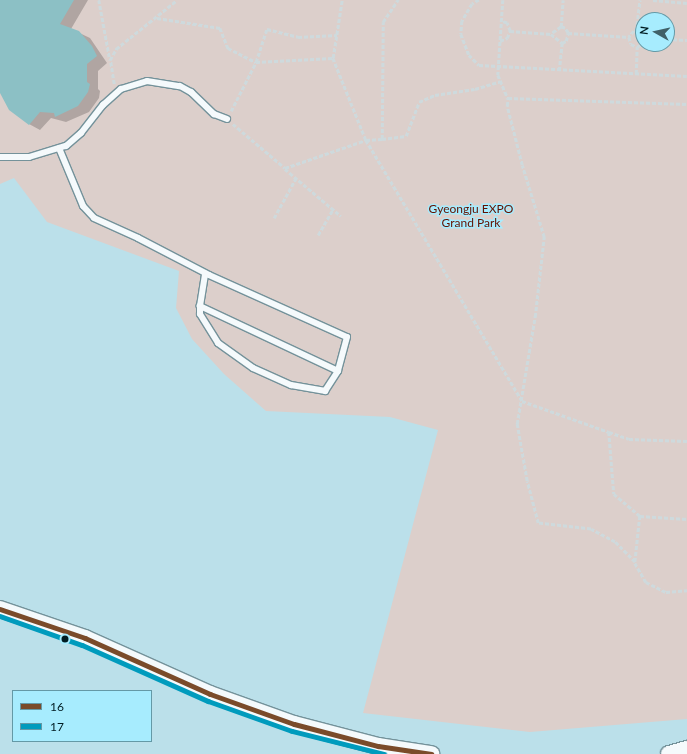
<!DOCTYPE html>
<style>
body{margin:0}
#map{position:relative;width:687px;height:754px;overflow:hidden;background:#bbe0ea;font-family:Lato,sans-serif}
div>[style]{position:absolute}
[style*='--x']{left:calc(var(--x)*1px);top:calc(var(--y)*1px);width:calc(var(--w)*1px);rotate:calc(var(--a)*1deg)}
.green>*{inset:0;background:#dccfcb}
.shadow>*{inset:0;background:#0003}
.building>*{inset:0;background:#8cc0c5}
.path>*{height:2.5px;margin-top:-1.25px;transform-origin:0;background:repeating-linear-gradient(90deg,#cedadd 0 4px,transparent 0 6px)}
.roads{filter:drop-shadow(1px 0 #74929a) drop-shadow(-1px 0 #74929a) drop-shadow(0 1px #74929a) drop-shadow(0 -1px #74929a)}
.service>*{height:6px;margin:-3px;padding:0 3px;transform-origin:3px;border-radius:3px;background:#f5fafc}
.tertiary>*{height:16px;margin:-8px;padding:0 8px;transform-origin:8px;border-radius:8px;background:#f5fafc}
.bus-1>*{height:5px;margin:-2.5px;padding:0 2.5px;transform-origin:2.5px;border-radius:2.5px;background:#7a4b2a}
.bus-2>*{height:5px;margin:-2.5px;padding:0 2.5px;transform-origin:2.5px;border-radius:2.5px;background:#009bbd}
.dots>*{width:11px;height:11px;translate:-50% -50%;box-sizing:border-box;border:2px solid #a7ecfe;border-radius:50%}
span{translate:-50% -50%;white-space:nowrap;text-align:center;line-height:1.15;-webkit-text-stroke:3px #a7ecfe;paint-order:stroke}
.park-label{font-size:12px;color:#641100}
.legend{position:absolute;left:12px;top:690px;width:140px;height:52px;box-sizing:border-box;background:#a7ecfe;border:1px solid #6499a6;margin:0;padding:5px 7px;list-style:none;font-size:12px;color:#001c22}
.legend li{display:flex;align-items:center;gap:8px;height:20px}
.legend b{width:20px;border:1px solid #6499a6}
.north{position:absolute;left:635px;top:12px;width:40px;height:40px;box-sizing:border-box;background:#a7ecfe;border:1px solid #6499a6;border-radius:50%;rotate:278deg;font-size:11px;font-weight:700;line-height:16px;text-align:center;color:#001c22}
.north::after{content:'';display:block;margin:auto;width:14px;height:18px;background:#416168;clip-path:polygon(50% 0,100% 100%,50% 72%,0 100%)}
</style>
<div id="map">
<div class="green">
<i style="clip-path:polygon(evenodd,0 0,687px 0,687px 719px,530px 732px,363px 713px,438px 430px,390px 417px,266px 411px,224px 374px,192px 339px,176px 308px,179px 271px,47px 222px,14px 178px,0 184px,0 0,643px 20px,667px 20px,667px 44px,643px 44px,643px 20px)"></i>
</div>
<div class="shadow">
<i style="clip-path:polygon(0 0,88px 0,71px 29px,90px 38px,107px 63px,98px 71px,98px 89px,100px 91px,99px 98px,89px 112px,66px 122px,51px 118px,40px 130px,29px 124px,0 92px)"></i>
</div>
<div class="building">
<i style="clip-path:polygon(0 0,74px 0,60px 24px,79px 31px,92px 46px,97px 56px,87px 64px,87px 82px,90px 84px,88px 92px,78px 106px,55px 117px,54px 113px,40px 112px,29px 125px,9px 110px,0 93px)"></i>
</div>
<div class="path">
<i style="--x:99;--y:0;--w:61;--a:79.6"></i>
<i style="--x:479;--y:0;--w:8;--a:150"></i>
<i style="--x:472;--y:4;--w:20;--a:120"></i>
<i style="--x:462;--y:21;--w:13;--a:94"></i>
<i style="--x:461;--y:34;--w:22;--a:69"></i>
<i style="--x:469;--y:55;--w:14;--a:45"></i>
<i style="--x:479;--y:65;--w:208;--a:3"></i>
<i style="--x:503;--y:0;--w:75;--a:93.8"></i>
<i style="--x:498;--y:75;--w:25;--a:67"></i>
<i style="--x:653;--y:0;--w:34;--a:5"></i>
<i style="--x:157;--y:18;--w:64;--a:9"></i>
<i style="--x:220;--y:28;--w:22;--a:68"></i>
<i style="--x:228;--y:48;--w:31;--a:27"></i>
<i style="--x:256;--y:62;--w:35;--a:-72"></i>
<i style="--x:267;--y:29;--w:32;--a:14"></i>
<i style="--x:298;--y:37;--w:39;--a:-3"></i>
<i style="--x:561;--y:27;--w:27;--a:-86"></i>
<i style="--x:510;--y:31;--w:41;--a:4.2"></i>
<i style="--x:551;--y:34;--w:14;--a:39"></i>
<i style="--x:562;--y:43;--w:4;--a:-27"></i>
<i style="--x:566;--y:41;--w:8;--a:-76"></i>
<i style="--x:568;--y:33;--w:6;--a:-121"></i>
<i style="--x:565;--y:28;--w:4;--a:-166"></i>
<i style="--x:561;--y:27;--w:12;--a:145"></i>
<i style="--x:636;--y:31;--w:31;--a:-83"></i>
<i style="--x:568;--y:33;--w:61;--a:3.8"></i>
<i style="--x:643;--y:33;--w:9;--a:-167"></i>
<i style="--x:634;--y:31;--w:8;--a:130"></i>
<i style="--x:629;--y:37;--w:7;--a:74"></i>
<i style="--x:631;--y:44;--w:7;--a:27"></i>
<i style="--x:637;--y:47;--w:7;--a:-34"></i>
<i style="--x:667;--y:39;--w:20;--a:3"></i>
<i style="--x:500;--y:41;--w:8;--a:-23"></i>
<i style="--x:507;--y:38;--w:8;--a:-67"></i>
<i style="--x:510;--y:31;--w:9;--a:-111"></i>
<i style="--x:507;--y:23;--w:6;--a:-162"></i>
<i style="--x:333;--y:58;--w:88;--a:68.1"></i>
<i style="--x:366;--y:140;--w:16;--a:-4"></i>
<i style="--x:382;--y:139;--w:117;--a:-89.5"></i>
<i style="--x:383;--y:22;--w:27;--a:-56"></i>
<i style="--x:559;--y:71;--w:28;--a:-84"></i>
<i style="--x:636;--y:74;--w:27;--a:-88"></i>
<i style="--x:114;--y:84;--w:24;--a:-99"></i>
<i style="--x:110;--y:60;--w:13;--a:-61"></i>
<i style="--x:116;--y:49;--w:78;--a:-38.8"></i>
<i style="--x:231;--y:111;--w:55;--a:-63"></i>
<i style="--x:256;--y:62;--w:77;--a:-3"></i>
<i style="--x:333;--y:58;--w:59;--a:-81.2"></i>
<i style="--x:233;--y:124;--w:68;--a:40.2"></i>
<i style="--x:285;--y:168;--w:86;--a:-19.1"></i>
<i style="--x:366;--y:140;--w:304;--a:59.1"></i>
<i style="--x:522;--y:401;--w:92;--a:19.6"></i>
<i style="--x:609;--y:432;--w:62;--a:85.4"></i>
<i style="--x:614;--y:494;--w:34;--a:40"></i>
<i style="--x:640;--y:516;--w:47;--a:96.1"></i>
<i style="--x:635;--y:563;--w:22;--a:60"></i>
<i style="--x:646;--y:582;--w:22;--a:27"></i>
<i style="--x:666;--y:592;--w:21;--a:-5"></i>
<i style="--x:382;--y:139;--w:24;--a:-7"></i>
<i style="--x:406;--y:136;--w:36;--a:-69"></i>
<i style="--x:419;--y:102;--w:17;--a:-24"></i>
<i style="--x:435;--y:95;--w:40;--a:-8.5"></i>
<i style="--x:475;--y:89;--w:27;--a:-17"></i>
<i style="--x:285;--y:169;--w:73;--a:40"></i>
<i style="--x:274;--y:218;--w:46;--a:-61.2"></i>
<i style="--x:318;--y:235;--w:30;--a:-60"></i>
<i style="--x:609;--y:432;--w:21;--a:19"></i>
<i style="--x:629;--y:439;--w:58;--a:2"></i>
<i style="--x:640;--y:516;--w:47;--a:3.7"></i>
<i style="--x:635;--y:562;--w:28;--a:-135"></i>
<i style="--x:615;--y:542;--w:27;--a:-152"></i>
<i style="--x:591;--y:529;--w:53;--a:-173.5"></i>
<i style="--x:538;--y:523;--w:43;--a:-104.7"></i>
<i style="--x:527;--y:481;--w:58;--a:-100"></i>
<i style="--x:517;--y:424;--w:109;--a:-80.5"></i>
<i style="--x:535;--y:317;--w:81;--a:-83.6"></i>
<i style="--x:544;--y:237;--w:75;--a:-107"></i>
<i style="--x:522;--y:165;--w:61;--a:-104.3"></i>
<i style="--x:507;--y:106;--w:8;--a:-83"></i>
<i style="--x:508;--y:98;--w:179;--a:1.9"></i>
</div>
<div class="roads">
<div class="service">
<i style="--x:59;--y:148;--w:63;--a:67.5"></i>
<i style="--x:83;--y:206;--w:16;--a:47"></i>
<i style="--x:94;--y:218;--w:48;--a:24.4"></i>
<i style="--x:138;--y:238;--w:80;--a:27.5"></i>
<i style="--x:209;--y:275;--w:151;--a:24.2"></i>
<i style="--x:347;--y:337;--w:35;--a:105"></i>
<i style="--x:338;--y:371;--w:153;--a:-154.8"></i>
<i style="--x:200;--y:306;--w:33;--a:-81"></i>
<i style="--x:0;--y:157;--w:29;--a:0"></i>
<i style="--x:29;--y:157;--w:39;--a:-17"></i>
<i style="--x:66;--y:146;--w:20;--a:-41"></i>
<i style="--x:81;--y:133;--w:36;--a:-52"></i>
<i style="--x:103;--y:105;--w:24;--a:-42"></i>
<i style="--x:121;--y:89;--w:27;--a:-17"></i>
<i style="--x:147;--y:81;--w:33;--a:9"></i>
<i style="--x:180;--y:86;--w:13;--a:29"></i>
<i style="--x:191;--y:92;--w:32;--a:44"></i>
<i style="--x:214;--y:114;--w:14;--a:21"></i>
<i style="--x:200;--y:306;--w:8;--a:90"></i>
<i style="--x:200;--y:314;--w:34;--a:58"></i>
<i style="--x:218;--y:343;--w:43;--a:35.5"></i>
<i style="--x:253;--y:368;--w:42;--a:24.1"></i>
<i style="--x:291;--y:385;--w:35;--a:10"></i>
<i style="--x:325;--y:391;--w:24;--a:-57"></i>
</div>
<div class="tertiary">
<i style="--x:0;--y:609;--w:90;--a:18.8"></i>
<i style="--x:85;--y:638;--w:137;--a:24.1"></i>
<i style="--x:210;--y:694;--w:89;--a:19.7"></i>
<i style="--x:294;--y:724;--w:87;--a:14.7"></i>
<i style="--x:378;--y:746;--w:54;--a:8.6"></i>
<i style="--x:669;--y:754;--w:19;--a:-16"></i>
</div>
</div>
<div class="bus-1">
<i style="--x:0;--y:609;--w:90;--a:18.8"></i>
<i style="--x:85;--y:638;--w:137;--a:24.1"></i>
<i style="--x:210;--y:694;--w:89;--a:19.7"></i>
<i style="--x:294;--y:724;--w:87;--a:14.7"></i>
<i style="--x:378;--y:746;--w:54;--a:8.6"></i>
</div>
<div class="bus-2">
<i style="--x:0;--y:616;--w:87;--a:19.5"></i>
<i style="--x:82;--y:645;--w:138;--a:24"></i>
<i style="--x:208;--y:701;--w:89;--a:19.7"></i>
<i style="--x:292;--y:731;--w:95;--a:14"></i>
</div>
<div class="dots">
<i style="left:65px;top:639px;background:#001c22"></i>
</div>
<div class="park-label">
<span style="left:471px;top:216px">Gyeongju EXPO<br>Grand Park</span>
</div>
<ul class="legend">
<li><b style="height:5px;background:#7a4b2a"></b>16</li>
<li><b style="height:5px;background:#009bbd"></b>17</li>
</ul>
<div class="north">N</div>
</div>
